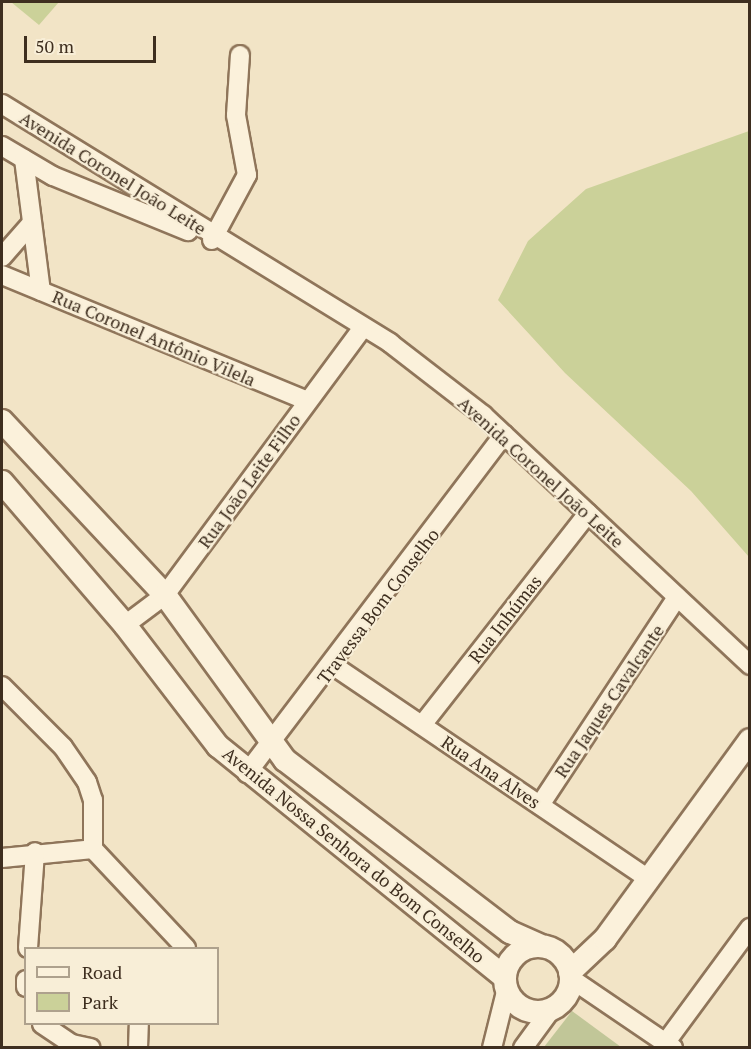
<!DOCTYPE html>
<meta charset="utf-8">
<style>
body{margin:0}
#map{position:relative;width:751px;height:1049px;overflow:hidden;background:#f2e4c6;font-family:"PT Serif",serif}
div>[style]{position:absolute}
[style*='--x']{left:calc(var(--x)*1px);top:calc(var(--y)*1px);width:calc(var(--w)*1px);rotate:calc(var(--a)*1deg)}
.green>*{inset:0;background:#cbd199}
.cemetery>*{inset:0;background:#c1c698}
.roads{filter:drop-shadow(2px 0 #8f755a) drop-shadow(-2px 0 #8f755a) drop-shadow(0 2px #8f755a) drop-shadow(0 -2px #8f755a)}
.minor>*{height:18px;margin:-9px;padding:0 9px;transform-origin:9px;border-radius:9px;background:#fbf1db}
.tertiary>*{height:22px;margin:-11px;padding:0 11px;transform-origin:11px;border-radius:11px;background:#fbf1db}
.tertiary>.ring{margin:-11px;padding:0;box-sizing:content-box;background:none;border:22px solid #fbf1db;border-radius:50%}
span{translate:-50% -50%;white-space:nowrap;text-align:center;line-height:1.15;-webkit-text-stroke:4.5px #f8eed7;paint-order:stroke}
.street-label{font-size:18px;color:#3e2e1f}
.frame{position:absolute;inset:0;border:3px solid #3e2e1f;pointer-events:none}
.legend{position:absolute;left:24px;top:947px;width:195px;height:78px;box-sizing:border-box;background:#f8eed7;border:2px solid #aea18d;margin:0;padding:8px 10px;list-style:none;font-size:18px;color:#3e2e1f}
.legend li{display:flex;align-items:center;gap:12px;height:30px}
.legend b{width:30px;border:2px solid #aea18d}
.scale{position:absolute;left:24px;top:36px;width:132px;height:27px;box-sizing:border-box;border:3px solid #3e2e1f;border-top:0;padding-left:8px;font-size:18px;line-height:21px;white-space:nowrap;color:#3e2e1f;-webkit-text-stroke:4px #f8eed7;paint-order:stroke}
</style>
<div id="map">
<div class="green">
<i style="clip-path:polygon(11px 2px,59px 2px,39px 25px)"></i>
<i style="clip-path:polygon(749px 131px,750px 131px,749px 557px,691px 491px,565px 373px,498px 300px,528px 241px,586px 189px)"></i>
</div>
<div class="cemetery">
<i style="clip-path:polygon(572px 1011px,621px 1047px,544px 1047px)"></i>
</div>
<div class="roads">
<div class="minor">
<i style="--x:2;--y:104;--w:456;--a:31.6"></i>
<i style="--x:390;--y:343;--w:118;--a:37.7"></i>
<i style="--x:483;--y:415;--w:366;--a:43.1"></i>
<i style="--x:2;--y:146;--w:59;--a:30.5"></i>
<i style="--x:53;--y:176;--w:146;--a:22.2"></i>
<i style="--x:24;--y:159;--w:133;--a:82.7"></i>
<i style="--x:212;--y:240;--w:74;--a:-61.7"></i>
<i style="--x:247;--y:175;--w:61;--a:-100.4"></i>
<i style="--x:236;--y:115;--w:60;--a:-86.2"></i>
<i style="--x:2;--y:257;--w:43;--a:-48.8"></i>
<i style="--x:2;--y:275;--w:330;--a:22.4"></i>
<i style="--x:125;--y:625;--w:50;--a:-36.9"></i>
<i style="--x:165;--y:595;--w:333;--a:-53.5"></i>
<i style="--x:334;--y:666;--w:378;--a:34.1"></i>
<i style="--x:2;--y:686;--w:86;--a:45"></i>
<i style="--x:63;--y:747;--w:42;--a:55.6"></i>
<i style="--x:87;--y:782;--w:19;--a:72"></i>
<i style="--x:93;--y:800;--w:49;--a:90"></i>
<i style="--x:422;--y:725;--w:269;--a:-51.9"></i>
<i style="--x:247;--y:773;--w:425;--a:-52.8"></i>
<i style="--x:540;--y:805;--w:249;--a:-56.6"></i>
<i style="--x:2;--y:858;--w:91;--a:-5.6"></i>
<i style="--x:93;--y:849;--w:136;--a:46.8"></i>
<i style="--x:28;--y:948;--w:96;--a:-85.8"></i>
<i style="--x:26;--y:980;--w:7;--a:90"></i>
<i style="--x:573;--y:980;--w:121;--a:34.2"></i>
<i style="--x:42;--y:1024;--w:36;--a:34"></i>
<i style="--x:72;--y:1044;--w:19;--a:12"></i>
<i style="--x:666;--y:1042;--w:142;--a:-53.6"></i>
<i style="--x:138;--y:1048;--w:24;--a:-88"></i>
<i style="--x:492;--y:1048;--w:58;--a:-76"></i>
<i style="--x:523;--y:1048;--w:46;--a:-53.9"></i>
</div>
<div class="tertiary">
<i style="--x:2;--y:421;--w:238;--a:46.9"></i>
<i style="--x:165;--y:595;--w:204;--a:54"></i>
<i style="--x:285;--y:760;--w:283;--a:37.4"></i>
<i style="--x:510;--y:932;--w:32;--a:24"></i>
<i style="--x:2;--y:482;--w:189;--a:49.3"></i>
<i style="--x:125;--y:625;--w:153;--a:52.5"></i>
<i style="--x:218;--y:746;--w:366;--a:38.9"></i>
<i class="ring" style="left:505px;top:946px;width:44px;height:44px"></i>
<i style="--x:570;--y:972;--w:48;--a:-43.3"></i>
<i style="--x:605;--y:939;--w:246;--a:-53.9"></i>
</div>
</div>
<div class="street-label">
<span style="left:113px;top:173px;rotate:32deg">Avenida Coronel João Leite</span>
<span style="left:154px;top:338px;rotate:23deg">Rua Coronel Antônio Vilela</span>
<span style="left:541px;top:472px;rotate:42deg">Avenida Coronel João Leite</span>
<span style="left:249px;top:481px;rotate:-54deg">Rua João Leite Filho</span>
<span style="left:378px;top:606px;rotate:-53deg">Travessa Bom Conselho</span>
<span style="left:505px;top:619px;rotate:-52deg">Rua Inhúmas</span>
<span style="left:609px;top:701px;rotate:-56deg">Rua Jaques Cavalcante</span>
<span style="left:491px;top:772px;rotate:34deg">Rua Ana Alves</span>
<span style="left:354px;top:855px;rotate:39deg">Avenida Nossa Senhora do Bom Conselho</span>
</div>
<div class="frame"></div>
<ul class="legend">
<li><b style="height:8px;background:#fbf1db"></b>Road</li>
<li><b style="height:16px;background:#cbd199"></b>Park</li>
</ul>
<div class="scale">50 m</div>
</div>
